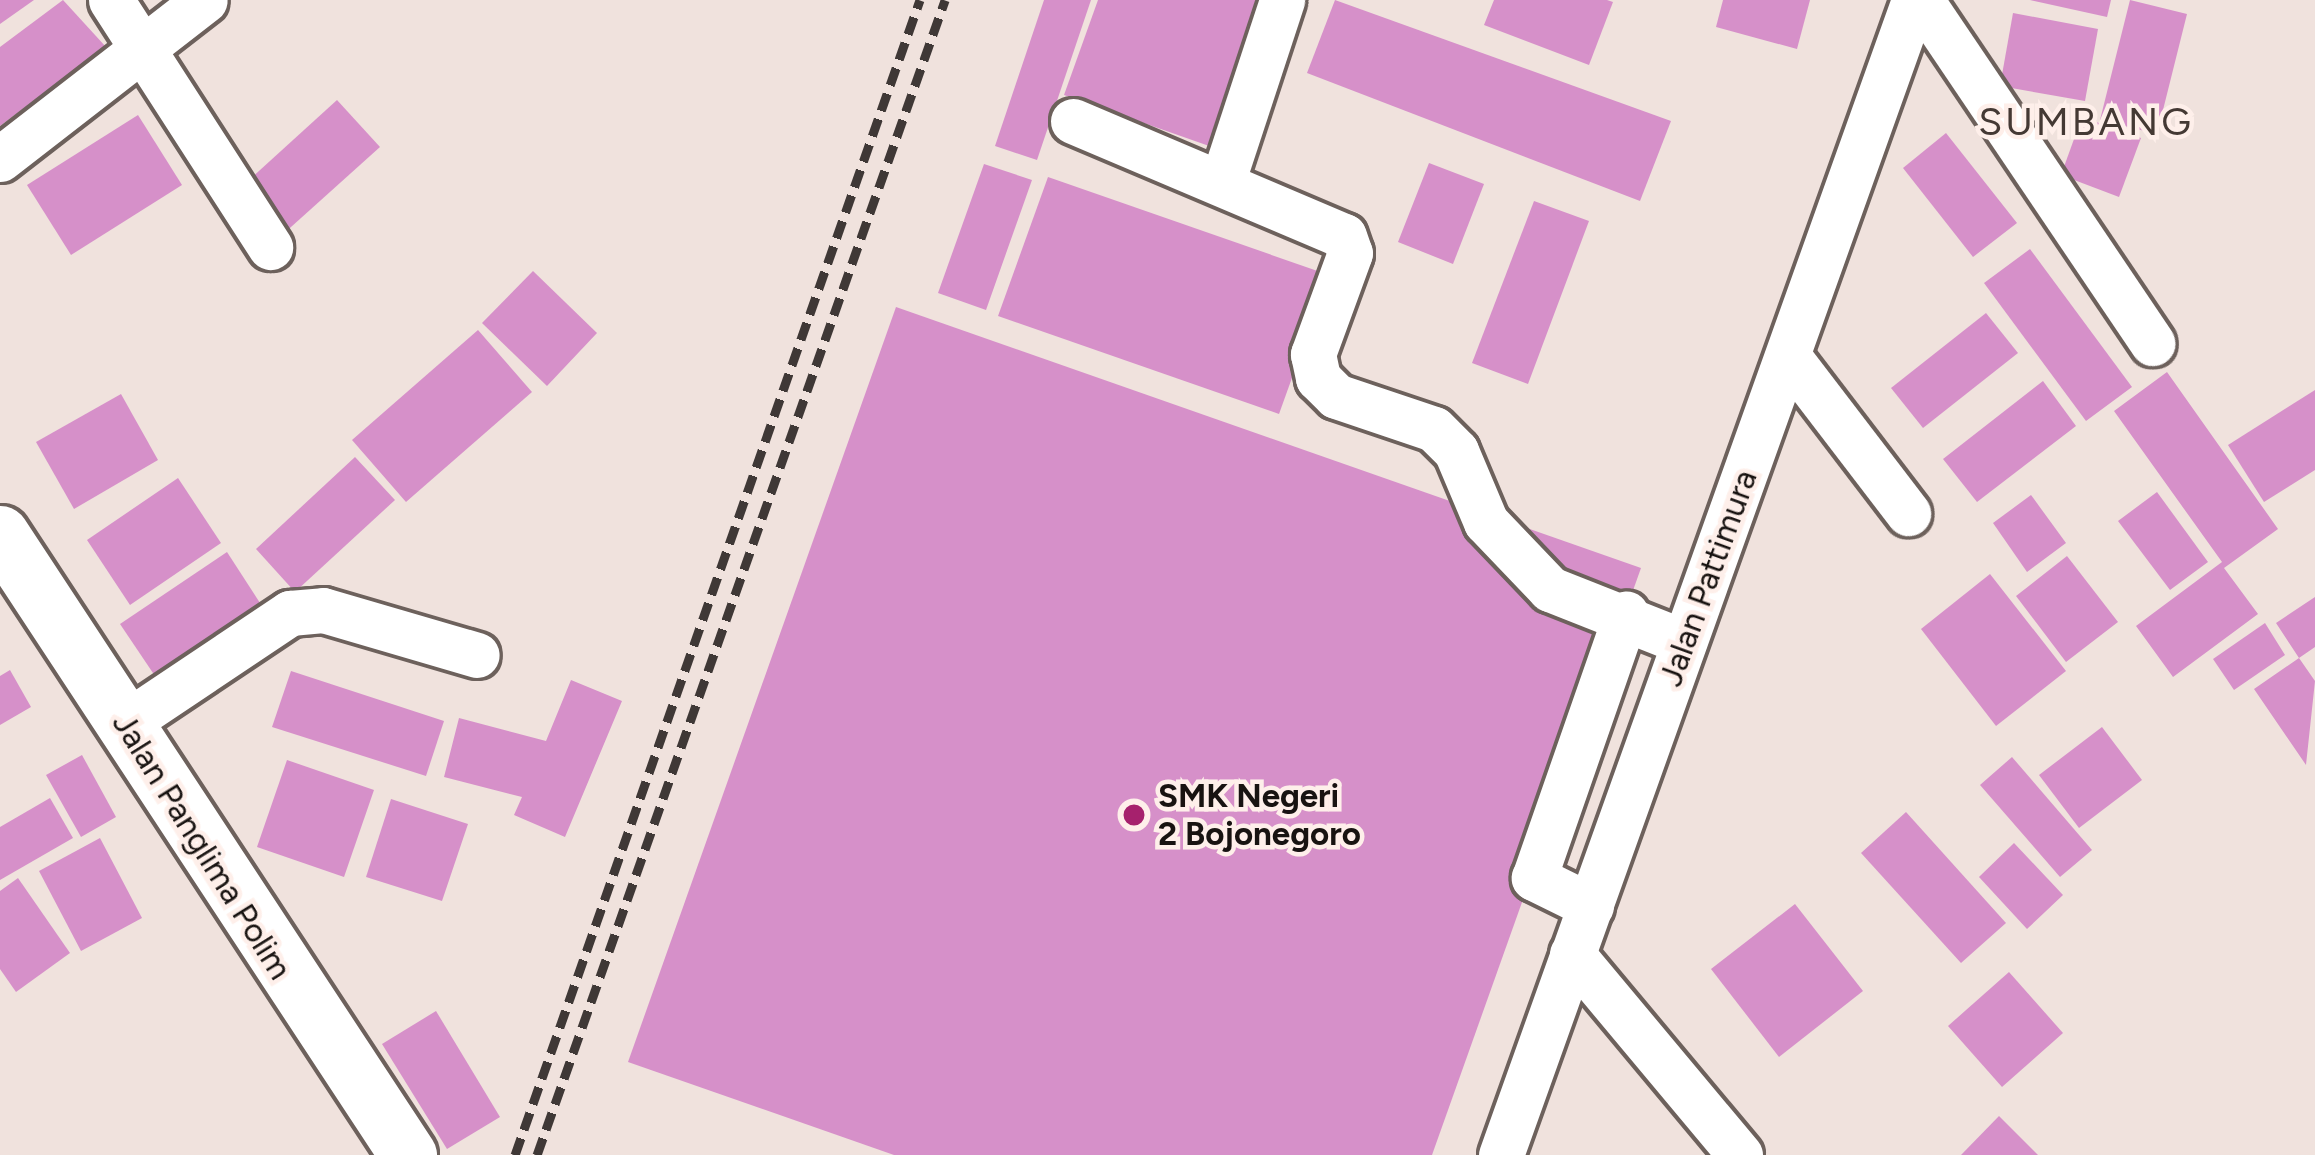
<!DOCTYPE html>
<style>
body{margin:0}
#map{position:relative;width:2315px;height:1155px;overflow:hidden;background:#f0e2dd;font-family:Figtree,sans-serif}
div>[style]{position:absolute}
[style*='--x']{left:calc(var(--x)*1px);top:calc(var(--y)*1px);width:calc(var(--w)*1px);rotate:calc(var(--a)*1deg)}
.building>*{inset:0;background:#d690c9}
.roads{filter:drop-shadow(3px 0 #6d615c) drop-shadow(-3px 0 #6d615c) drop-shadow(0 3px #6d615c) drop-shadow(0 -3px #6d615c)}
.minor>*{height:45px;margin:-22.5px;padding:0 22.5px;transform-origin:22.5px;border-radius:22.5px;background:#fff}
.major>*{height:57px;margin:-28.5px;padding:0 28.5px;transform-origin:28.5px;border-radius:28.5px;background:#fff}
.rail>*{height:9px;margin-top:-4.5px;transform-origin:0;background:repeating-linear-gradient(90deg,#3f3836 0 18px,transparent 0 27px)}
.dots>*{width:33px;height:33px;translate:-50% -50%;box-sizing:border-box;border:6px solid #feefea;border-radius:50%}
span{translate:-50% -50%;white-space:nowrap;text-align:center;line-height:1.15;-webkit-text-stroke:9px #feefea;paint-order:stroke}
.street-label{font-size:33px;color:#181311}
.poi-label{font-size:33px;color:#181311;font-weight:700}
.left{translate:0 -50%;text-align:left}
.quarter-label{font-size:39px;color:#443934;letter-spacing:3px}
</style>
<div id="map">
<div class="building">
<i style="clip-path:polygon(0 0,34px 0,0 24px)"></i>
<i style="clip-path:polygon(63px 0,106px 47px,0 126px,0 47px)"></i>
<i style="clip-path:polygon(1044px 0,1091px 0,1037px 160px,995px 146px)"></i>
<i style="clip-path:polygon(1098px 0,1264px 0,1212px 147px,1064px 95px)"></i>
<i style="clip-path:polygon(1335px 0,1671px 121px,1640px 201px,1307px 73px)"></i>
<i style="clip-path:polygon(1494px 0,1607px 0,1613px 2px,1589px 65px,1484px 25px)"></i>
<i style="clip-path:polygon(1723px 0,1810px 0,1797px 49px,1716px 27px)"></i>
<i style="clip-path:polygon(2030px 0,2111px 0,2107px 17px)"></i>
<i style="clip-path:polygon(2130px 0,2187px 14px,2157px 134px,2100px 120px)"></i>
<i style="clip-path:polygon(2013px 13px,2098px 29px,2085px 101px,2000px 86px)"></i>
<i style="clip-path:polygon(337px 100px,380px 147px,281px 236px,239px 189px)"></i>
<i style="clip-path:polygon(138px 115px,182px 185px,71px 255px,27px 185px)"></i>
<i style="clip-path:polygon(2082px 117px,2141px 138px,2119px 197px,2061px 175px)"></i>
<i style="clip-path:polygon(1946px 133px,2017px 223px,1973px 257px,1903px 168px)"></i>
<i style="clip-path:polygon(1429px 163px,1484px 184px,1453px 264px,1398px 242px)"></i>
<i style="clip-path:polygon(984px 164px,1032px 180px,986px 310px,938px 293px)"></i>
<i style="clip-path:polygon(1048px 177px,1329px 275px,1279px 414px,998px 316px)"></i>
<i style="clip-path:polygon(1534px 201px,1589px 221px,1528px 384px,1472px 363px)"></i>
<i style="clip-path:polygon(2030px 249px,2132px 387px,2086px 421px,1984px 283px)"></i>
<i style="clip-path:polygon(533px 271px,597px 333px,547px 386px,482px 323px)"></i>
<i style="clip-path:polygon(896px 307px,1641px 568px,1432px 1155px,894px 1155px,628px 1062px)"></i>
<i style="clip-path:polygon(1986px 313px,2018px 353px,1923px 428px,1891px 388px)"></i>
<i style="clip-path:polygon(478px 330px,532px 392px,406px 502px,352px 440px)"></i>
<i style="clip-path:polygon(2167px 372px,2278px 529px,2224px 568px,2258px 614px,2173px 677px,2136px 626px,2222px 562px,2114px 411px)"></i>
<i style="clip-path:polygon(2043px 381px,2076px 426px,1977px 502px,1943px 459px)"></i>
<i style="clip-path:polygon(2315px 390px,2315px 470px,2264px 502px,2228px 445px)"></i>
<i style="clip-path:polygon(121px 394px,158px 460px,74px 509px,36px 442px)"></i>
<i style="clip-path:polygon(355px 457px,395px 500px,295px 592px,256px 549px)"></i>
<i style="clip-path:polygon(178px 478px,221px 543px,130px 605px,87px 540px)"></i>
<i style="clip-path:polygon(2157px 492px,2208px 562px,2170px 590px,2118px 521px)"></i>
<i style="clip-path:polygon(2031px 495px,2066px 543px,2027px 572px,1993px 523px)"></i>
<i style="clip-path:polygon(227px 552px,262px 606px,155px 676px,120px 624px)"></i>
<i style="clip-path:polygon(2067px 556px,2118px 622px,2066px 662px,2016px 596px)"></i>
<i style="clip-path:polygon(1990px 574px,2066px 671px,1996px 726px,1921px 629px)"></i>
<i style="clip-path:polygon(2315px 597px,2315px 647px,2299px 658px,2315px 681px,2306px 765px,2254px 689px,2299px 658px,2276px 623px)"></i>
<i style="clip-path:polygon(2265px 623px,2285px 655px,2234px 690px,2213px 659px)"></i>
<i style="clip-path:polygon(10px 670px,31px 707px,0 725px,0 676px)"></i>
<i style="clip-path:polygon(291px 671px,444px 721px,426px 776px,272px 727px)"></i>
<i style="clip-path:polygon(571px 680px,622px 701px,565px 837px,514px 815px,522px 797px,444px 777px,459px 718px,546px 741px)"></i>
<i style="clip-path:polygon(2102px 727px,2142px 780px,2079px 828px,2039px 775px)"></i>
<i style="clip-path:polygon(82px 755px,116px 817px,81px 837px,46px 775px)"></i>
<i style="clip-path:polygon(2012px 757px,2092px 850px,2060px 877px,1980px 785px)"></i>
<i style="clip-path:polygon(287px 760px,374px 790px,344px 877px,257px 847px)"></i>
<i style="clip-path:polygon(50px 798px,73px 838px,0 880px,0 827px)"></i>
<i style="clip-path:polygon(391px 799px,468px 824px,442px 901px,366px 877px)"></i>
<i style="clip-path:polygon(1906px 812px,2006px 923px,1961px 963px,1861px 853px)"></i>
<i style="clip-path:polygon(100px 838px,142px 918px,81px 951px,39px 871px)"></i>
<i style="clip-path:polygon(2014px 843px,2063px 895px,2027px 929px,1979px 877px)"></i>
<i style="clip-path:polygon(18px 878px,70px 953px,16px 992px,0 969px,0 891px)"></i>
<i style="clip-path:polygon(1795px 904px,1863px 991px,1779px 1057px,1711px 969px)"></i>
<i style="clip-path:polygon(2009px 972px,2063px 1033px,2002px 1087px,1948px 1026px)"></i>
<i style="clip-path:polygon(436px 1011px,500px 1117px,447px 1149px,382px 1044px)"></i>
<i style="clip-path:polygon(1999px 1116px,2038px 1155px,1961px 1155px)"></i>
</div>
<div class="roads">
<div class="minor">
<i style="--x:111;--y:0;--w:294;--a:57.2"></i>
<i style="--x:1921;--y:0;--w:414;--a:56"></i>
<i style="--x:1073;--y:121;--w:294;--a:23"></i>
<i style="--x:1344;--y:236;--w:18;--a:71"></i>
<i style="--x:1350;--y:253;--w:108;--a:110.1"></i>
<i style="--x:1313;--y:354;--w:25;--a:78"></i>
<i style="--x:1318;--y:378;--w:25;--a:45"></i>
<i style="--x:1336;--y:396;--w:103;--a:18.6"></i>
<i style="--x:1434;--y:429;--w:31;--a:45"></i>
<i style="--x:1456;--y:451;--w:77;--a:67.1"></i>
<i style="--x:1486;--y:522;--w:93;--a:46.3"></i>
<i style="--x:1550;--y:589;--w:144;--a:21.6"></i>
<i style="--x:0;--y:159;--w:259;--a:-37.8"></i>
<i style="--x:1222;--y:183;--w:193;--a:-71.8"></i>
<i style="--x:1788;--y:356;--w:198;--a:52.6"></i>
<i style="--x:124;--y:724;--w:200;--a:-33.8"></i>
<i style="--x:290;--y:613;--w:33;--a:-5"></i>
<i style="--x:323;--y:610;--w:160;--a:16.3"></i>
<i style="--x:1591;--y:906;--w:64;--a:-153.8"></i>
<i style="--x:1534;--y:878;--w:280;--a:-70.8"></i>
<i style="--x:1572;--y:954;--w:262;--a:50.1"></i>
<i style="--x:1501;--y:1155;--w:1227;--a:-70.32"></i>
</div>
<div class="major">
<i style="--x:0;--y:534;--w:743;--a:56.69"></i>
</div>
</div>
<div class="rail">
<i style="--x:515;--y:1155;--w:1224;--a:-70.68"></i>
<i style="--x:537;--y:1155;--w:1225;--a:-70.54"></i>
</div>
<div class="dots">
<i style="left:1134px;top:815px;background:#a6216d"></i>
</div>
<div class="street-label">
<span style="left:1708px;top:578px;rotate:-70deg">Jalan Pattimura</span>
<span style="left:202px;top:846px;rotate:58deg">Jalan Panglima Polim</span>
</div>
<div class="poi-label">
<span class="left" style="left:1158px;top:815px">SMK Negeri<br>2 Bojonegoro</span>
</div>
<div class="quarter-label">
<span style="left:2086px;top:122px">SUMBANG</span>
</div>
</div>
